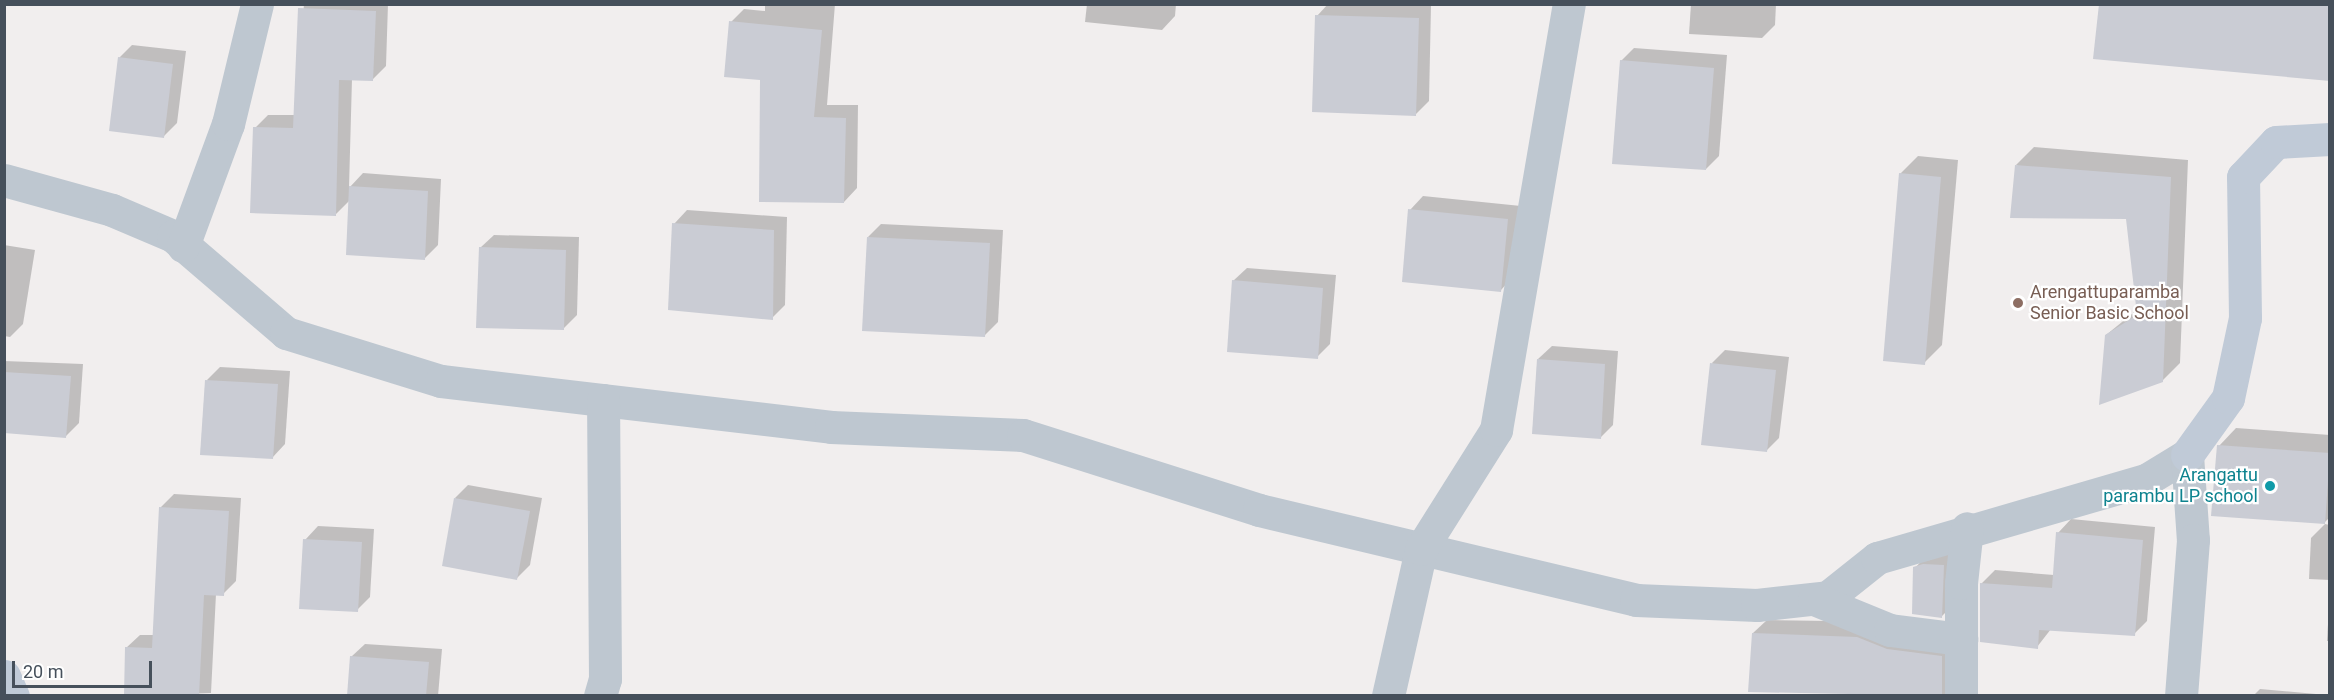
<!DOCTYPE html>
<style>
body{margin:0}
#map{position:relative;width:2334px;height:700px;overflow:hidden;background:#f1eeee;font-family:Roboto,sans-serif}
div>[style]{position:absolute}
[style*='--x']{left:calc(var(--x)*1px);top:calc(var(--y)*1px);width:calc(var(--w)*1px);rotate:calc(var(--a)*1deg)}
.shadow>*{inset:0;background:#0003}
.building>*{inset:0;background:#caccd4}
.street>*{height:33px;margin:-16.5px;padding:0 16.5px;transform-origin:16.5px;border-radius:16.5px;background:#bec7d0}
.secondary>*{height:33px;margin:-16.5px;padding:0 16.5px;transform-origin:16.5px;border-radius:16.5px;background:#c0cad7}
.dots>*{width:16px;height:16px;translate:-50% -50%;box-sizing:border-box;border:3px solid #fff;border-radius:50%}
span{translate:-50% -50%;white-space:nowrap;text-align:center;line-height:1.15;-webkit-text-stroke:4.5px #fff;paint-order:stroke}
.education-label{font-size:18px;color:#785e54}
.left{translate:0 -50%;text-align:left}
.culture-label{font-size:18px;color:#0d838f}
.right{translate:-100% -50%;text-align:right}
.frame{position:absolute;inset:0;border:6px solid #46505b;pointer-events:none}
.scale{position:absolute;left:12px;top:661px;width:140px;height:27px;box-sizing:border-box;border:3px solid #46505b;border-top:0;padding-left:8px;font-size:18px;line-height:21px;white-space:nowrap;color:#46505b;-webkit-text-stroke:4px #fff;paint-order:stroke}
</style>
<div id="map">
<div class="shadow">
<i style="clip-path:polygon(304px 4px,388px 4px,386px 66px,372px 80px,352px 79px,349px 188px,363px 173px,441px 179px,438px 245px,425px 258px,350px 200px,335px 215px,255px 128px,268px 115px,295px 115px)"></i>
<i style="clip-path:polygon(765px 4px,835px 4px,827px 105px,858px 105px,857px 188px,844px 202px,731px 22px,744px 9px,765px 11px)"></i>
<i style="clip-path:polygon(1087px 4px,1176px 4px,1175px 16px,1162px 30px,1085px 22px)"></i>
<i style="clip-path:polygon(1328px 4px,1431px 5px,1429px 101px,1416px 114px,1317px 16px)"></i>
<i style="clip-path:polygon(1691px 4px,1776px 4px,1775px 25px,1762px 38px,1689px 34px)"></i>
<i style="clip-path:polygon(132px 45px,186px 51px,177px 123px,164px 136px,119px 58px)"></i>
<i style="clip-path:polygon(1634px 48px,1727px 55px,1719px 156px,1706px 169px,1621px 61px)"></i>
<i style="clip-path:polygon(2034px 147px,2188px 160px,2180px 363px,2162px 381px,2106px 335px,2138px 309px,2127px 217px,2016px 165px)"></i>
<i style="clip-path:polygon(1918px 156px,1958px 160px,1942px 345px,1924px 363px,1900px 174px)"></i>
<i style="clip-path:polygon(1423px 196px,1521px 206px,1513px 277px,1500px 291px,1410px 210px)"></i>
<i style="clip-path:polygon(687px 210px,787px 217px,785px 305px,772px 318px,674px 224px)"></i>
<i style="clip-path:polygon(881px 224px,1003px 230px,998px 322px,985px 335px,868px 237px)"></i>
<i style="clip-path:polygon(494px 235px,579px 237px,577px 315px,564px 328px,480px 248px)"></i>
<i style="clip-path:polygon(4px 245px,35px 250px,23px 324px,10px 337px,4px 336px)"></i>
<i style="clip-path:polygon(1247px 268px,1336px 275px,1330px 344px,1317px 357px,1233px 281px)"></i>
<i style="clip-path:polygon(1552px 346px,1618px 351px,1613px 425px,1600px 438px,1538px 359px)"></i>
<i style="clip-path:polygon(1725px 350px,1789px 357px,1779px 438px,1766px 451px,1712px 363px)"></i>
<i style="clip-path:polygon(4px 361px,83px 364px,79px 423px,66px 436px,4px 432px)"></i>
<i style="clip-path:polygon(220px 367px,290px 371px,285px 444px,272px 458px,207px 380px)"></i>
<i style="clip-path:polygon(2236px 428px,2330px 435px,2330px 517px,2324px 523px,2219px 446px)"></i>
<i style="clip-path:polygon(468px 485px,542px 498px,530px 565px,517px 578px,455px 498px)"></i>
<i style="clip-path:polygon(174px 494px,241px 498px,236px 581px,223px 594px,216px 594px,211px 693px,125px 696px,126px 648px,140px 635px,154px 635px,161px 507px)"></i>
<i style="clip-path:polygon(2071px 519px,2155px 527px,2147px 621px,2134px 634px,2051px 629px,2037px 647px,1981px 584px,1995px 570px,2054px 575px,2058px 533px)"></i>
<i style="clip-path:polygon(2325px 524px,2330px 525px,2330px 580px,2309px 579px,2311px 538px)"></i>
<i style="clip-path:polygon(318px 526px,374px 529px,370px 597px,357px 610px,305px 540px)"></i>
<i style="clip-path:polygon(1957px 552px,1955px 603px,1942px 616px,1915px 568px,1928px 554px)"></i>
<i style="clip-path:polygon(2330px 590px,2330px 641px,2327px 641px)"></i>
<i style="clip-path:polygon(1767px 620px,1831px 621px,1955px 643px,1955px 696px,1749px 690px,1753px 633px)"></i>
<i style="clip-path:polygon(365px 644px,442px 649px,438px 696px,348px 696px,351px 657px)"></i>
<i style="clip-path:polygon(2260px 689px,2327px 695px,2327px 696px,2253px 696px)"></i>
</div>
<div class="building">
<i style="clip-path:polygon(2099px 4px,2330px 4px,2330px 81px,2093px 59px)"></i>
<i style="clip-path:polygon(298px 8px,376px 11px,373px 81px,339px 80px,336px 216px,250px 213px,253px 127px,293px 128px)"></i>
<i style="clip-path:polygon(1315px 15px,1419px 18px,1416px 116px,1312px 112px)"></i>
<i style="clip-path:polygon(729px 21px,822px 30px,814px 117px,846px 118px,844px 203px,759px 202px,760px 80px,724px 77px)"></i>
<i style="clip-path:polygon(118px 57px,173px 64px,164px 138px,109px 131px)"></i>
<i style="clip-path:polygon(1620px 60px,1714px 68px,1706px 170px,1612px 164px)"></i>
<i style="clip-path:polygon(2015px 165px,2171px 177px,2163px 382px,2099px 405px,2105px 335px,2137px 315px,2126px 219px,2010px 218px)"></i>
<i style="clip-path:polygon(1899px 173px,1941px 177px,1925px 365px,1883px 361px)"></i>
<i style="clip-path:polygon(349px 186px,428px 191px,425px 260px,346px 255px)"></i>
<i style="clip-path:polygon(1408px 209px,1508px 219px,1501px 292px,1402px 282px)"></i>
<i style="clip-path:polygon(672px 223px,774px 230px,773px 320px,668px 310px)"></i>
<i style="clip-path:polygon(867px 237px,990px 243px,985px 337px,862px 331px)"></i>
<i style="clip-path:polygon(479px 247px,566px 250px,564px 330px,476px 328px)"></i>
<i style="clip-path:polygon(1232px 280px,1323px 288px,1318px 359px,1227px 352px)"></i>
<i style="clip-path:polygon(1537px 359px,1605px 364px,1601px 439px,1532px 434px)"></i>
<i style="clip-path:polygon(1710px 363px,1776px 370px,1767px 452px,1701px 445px)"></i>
<i style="clip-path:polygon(4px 372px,71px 376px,66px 438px,4px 433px)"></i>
<i style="clip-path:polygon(205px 380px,278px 384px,273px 459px,200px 455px)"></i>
<i style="clip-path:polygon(2217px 445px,2330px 453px,2325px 524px,2211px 516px)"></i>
<i style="clip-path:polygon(454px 498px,530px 511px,517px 580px,442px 566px)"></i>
<i style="clip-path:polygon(159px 507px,229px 511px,224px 596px,204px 595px,199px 696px,124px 696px,125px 647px,152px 648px)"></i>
<i style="clip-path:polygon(2056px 532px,2143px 540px,2135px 636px,2039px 630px,2038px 649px,1980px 642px,1980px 583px,2052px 588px)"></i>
<i style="clip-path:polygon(303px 539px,362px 542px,358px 612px,299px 609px)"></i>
<i style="clip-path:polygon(1923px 564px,1944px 565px,1942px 618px,1912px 614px,1913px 567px)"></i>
<i style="clip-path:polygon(1752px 633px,1857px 637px,1887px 649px,1942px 656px,1942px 696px,1748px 692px)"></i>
<i style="clip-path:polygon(350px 656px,429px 662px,426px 696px,347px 696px)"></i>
</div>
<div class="street">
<i style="--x:4;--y:180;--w:112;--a:15.5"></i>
<i style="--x:112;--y:210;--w:66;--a:23.1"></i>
<i style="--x:173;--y:236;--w:149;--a:40.6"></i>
<i style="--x:286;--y:333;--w:162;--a:17.2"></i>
<i style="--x:441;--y:381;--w:393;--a:6.7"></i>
<i style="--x:831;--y:427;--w:192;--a:2.4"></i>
<i style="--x:1023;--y:435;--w:248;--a:17.6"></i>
<i style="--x:1259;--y:510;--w:388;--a:13.4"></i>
<i style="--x:1636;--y:600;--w:121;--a:2.4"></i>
<i style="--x:1757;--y:605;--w:71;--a:-6.4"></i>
<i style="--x:1828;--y:597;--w:63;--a:-38.5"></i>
<i style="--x:1877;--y:558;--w:280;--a:-16.2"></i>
<i style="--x:2146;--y:480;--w:48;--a:-31.4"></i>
<i style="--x:2187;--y:455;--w:85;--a:86"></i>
<i style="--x:2193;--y:540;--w:156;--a:94.4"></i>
<i style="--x:183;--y:246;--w:130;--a:-69.8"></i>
<i style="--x:228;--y:124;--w:123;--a:-76.4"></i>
<i style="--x:1814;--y:599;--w:82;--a:22.2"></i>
<i style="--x:1890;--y:630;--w:72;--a:7.2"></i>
<i style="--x:600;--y:696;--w:18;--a:-74"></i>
<i style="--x:605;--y:679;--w:279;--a:-90.4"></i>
<i style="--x:1388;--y:696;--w:151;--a:-77.3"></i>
<i style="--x:1421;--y:549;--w:141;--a:-57.8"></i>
<i style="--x:1496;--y:430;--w:432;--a:-80.3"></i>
<i style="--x:1961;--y:696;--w:113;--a:-90"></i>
<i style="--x:1961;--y:583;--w:55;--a:-83.8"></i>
</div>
<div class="secondary">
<i style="--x:2187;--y:455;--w:70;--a:-54.3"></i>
<i style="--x:2228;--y:398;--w:82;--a:-78"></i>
<i style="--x:2245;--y:318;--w:141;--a:-90.8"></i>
<i style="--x:2243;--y:177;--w:48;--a:-46.7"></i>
<i style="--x:2276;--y:142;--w:54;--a:-3.2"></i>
<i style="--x:4;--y:676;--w:22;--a:66"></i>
</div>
<div class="dots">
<i style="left:2018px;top:303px;background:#8d6e63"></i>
<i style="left:2270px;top:486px;background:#0f9aa8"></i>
</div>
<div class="education-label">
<span class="left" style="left:2030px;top:303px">Arengattuparamba<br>Senior Basic School</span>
</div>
<div class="culture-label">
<span class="right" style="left:2258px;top:486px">Arangattu<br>parambu LP school</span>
</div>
<div class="frame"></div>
<div class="scale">20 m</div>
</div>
